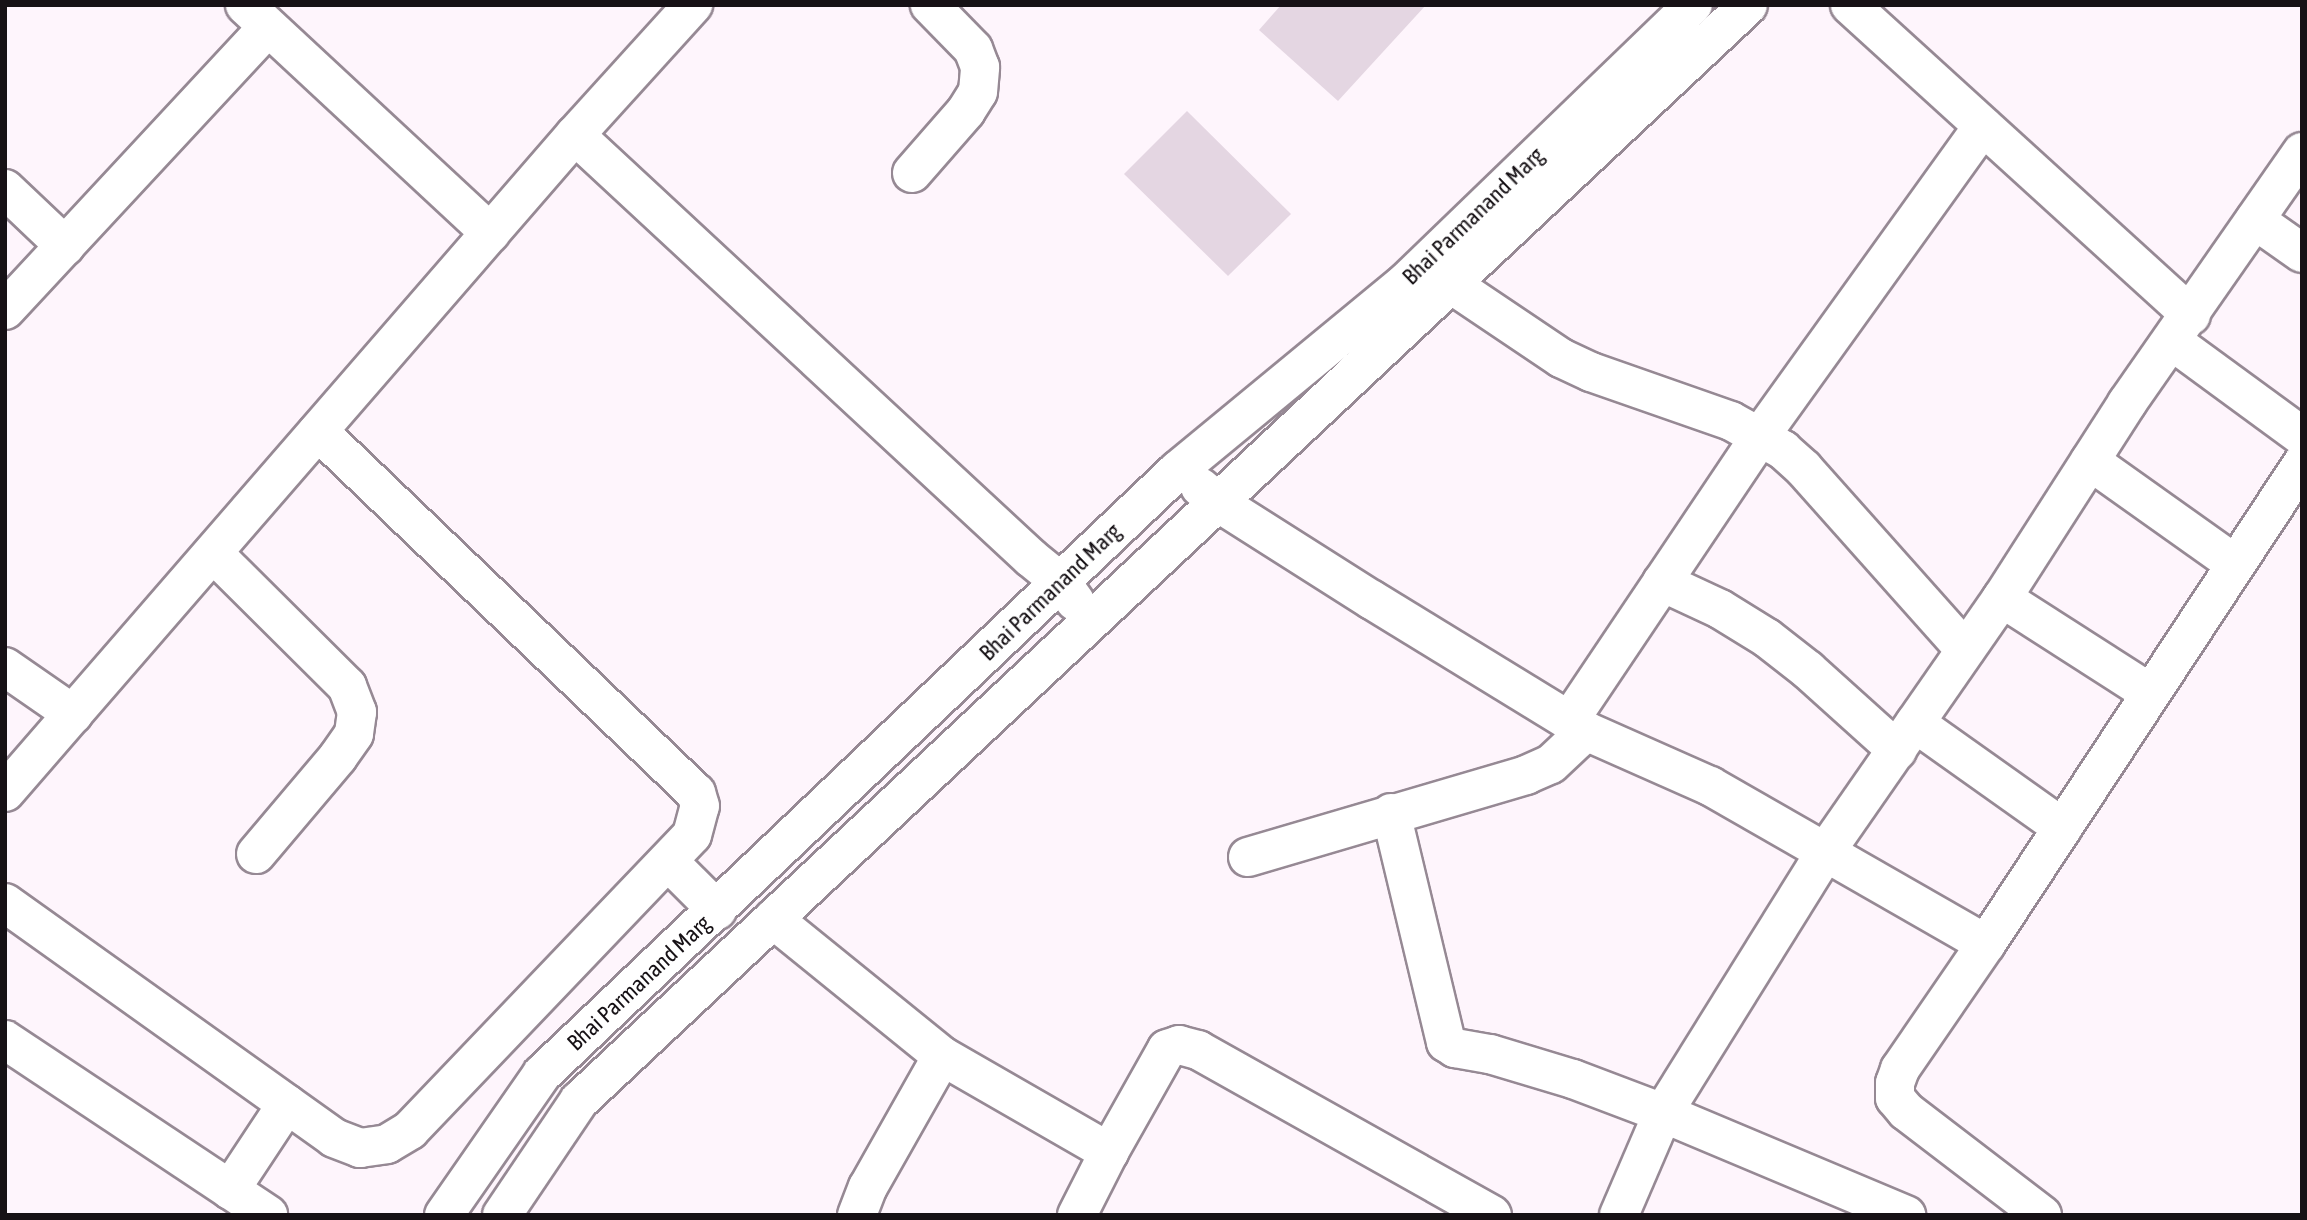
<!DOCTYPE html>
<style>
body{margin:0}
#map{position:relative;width:2307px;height:1220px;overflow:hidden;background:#fef5fc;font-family:"Asap Condensed",sans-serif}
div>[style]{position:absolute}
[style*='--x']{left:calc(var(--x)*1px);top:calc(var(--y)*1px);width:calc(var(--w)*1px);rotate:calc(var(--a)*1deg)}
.building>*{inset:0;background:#e4d6e2}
.roads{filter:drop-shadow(2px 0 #968994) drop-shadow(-2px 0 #968994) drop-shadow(0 2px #968994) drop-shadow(0 -2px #968994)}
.minor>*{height:38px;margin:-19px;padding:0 19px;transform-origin:19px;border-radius:19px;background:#fff}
span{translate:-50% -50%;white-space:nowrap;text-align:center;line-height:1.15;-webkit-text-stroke:5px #fff;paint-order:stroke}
.street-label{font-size:23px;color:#161115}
.frame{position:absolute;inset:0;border:7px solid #161115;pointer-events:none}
</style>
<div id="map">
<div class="building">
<i style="clip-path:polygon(1281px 5px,1426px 5px,1338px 101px,1259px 30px)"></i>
<i style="clip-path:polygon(1187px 111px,1291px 214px,1228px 276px,1124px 174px)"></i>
</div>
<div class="roads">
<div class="minor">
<i style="--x:245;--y:5;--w:335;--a:42.9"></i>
<i style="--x:1850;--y:5;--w:461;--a:42.3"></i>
<i style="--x:575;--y:135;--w:622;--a:42.85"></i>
<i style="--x:1031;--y:558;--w:38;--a:39"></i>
<i style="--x:1061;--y:582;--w:24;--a:54"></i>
<i style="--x:912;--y:173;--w:82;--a:-48.9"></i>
<i style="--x:966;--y:111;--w:22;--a:-58"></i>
<i style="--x:978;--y:92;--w:25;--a:-85"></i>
<i style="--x:980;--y:67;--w:19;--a:-111"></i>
<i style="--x:973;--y:49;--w:62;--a:-134.3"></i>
<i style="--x:5;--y:189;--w:83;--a:43.5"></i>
<i style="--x:2255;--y:220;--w:57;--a:35.1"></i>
<i style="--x:1451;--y:284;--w:133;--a:33.9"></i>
<i style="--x:1561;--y:358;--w:33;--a:25"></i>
<i style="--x:1591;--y:372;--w:148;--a:19.3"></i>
<i style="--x:1731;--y:421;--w:60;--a:29.1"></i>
<i style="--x:1783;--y:450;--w:28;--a:42"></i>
<i style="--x:1804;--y:469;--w:242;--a:48.3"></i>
<i style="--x:5;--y:310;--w:386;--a:-47.1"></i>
<i style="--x:2172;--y:341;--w:161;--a:36.2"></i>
<i style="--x:2090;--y:461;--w:178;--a:35.4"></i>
<i style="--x:1200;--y:487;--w:25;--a:40"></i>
<i style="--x:1219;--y:503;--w:181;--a:32.4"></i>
<i style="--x:1372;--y:600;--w:251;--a:31.5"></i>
<i style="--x:1586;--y:731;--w:136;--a:23.9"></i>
<i style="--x:1710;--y:786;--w:318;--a:29.8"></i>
<i style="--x:213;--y:553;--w:189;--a:44.8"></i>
<i style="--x:347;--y:686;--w:28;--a:69"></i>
<i style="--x:357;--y:712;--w:22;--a:98"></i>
<i style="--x:354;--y:734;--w:28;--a:125"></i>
<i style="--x:338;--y:757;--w:127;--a:130.2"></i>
<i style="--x:1662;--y:582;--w:64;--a:25"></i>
<i style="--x:1720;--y:609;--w:55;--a:31.7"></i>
<i style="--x:1767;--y:638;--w:52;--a:38"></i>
<i style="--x:1808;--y:670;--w:120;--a:42"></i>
<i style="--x:2002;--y:598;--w:176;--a:32.7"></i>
<i style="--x:5;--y:667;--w:83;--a:34.7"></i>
<i style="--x:1569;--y:721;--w:344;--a:-56.1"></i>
<i style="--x:1761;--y:435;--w:380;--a:-54.3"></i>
<i style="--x:1915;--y:723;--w:181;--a:35.4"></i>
<i style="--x:5;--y:792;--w:870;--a:-49.06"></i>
<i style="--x:575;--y:135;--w:176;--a:-47.8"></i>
<i style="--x:1391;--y:813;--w:236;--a:76.5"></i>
<i style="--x:1446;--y:1042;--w:11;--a:34"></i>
<i style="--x:1455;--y:1048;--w:36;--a:10"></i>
<i style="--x:1490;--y:1054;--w:87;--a:16.8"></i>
<i style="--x:1573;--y:1079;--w:96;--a:20.7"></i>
<i style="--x:1663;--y:1113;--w:264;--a:22.8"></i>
<i style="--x:1248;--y:857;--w:290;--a:-16.4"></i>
<i style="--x:1526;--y:775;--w:27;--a:-24"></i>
<i style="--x:1551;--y:764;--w:48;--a:-43.3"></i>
<i style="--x:669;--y:862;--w:68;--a:45"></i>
<i style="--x:5;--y:903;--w:404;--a:35.5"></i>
<i style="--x:334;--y:1138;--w:28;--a:21"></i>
<i style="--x:360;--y:1148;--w:27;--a:-8"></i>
<i style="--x:387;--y:1144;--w:27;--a:-31"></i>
<i style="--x:410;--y:1130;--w:408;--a:-46.3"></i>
<i style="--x:692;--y:835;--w:30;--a:-75"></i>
<i style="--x:700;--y:806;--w:14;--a:-107"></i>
<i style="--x:696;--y:793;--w:523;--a:-136.24"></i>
<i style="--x:773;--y:919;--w:218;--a:39"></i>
<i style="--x:942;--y:1056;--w:193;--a:29.9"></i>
<i style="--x:1109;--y:1152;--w:71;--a:116.9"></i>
<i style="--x:5;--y:1040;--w:316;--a:33.6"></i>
<i style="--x:1109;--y:1152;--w:118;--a:-60.6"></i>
<i style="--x:1167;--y:1049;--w:13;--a:-18"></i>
<i style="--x:1179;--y:1045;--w:20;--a:15"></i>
<i style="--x:1198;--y:1050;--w:337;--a:29.3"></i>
<i style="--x:230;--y:1190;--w:103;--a:-56.5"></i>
<i style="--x:444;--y:1215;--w:172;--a:-55.2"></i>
<i style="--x:542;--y:1074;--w:877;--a:-43.52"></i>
<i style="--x:1178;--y:470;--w:294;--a:-39.5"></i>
<i style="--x:1405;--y:283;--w:400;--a:-44"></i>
<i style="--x:502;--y:1215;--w:138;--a:-56"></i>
<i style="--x:579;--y:1101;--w:1602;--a:-43.15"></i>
<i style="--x:857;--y:1215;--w:30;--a:-69"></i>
<i style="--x:868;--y:1187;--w:150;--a:-60.5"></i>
<i style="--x:1619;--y:1215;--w:111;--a:-66.7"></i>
<i style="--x:1663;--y:1113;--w:309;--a:-58.1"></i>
<i style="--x:1826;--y:851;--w:308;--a:-55.2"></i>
<i style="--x:2002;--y:598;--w:232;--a:-57.3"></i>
<i style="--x:2127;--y:403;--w:306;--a:-55.1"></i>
<i style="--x:2042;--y:1215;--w:171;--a:-142.6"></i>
<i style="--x:1906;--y:1111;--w:17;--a:-130"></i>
<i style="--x:1895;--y:1098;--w:15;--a:-90"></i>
<i style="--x:1895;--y:1083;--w:15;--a:-70"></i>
<i style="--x:1900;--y:1069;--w:152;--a:-55.5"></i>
<i style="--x:1986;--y:944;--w:575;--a:-56.64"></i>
</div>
</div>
<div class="street-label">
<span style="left:1473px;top:216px;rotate:-44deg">Bhai Parmanand Marg</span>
<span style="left:1050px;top:592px;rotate:-44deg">Bhai Parmanand Marg</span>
<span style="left:639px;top:983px;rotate:-43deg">Bhai Parmanand Marg</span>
</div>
<div class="frame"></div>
</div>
